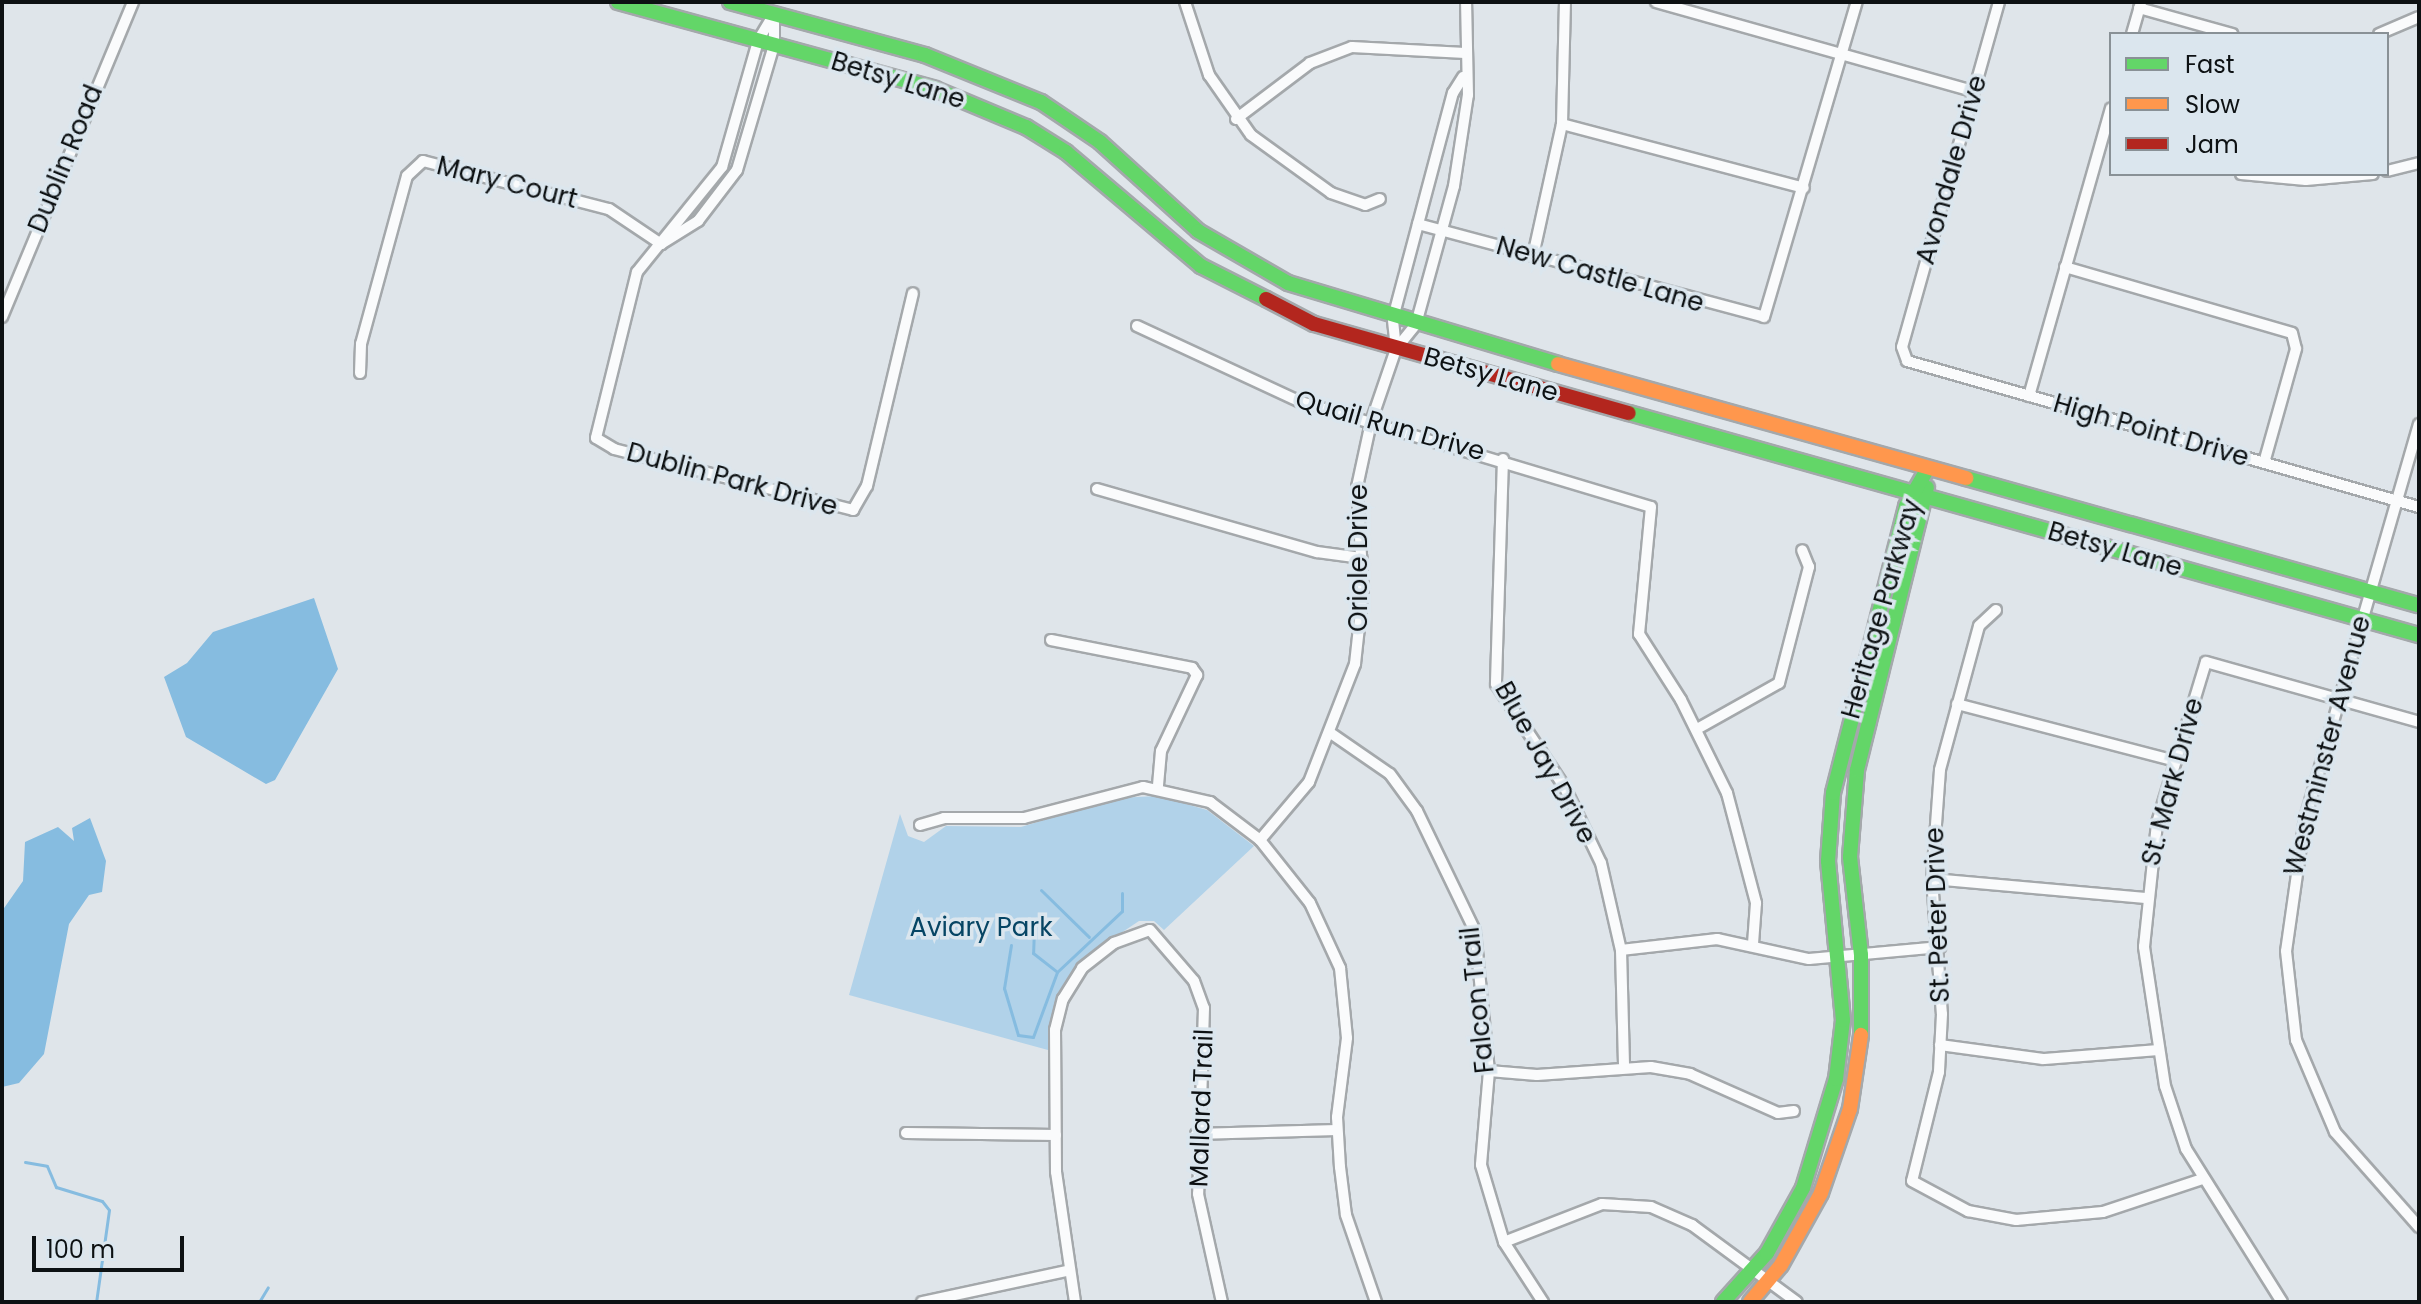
<!DOCTYPE html>
<style>
body{margin:0}
#map{position:relative;width:2421px;height:1304px;overflow:hidden;background:#dfe5ea;font-family:Poppins,sans-serif}
div>[style]{position:absolute}
[style*='--x']{left:calc(var(--x)*1px);top:calc(var(--y)*1px);width:calc(var(--w)*1px);rotate:calc(var(--a)*1deg)}
.green>*{inset:0;background:#b1d2e9}
.water>*{inset:0;background:#86bce0}
.stream>*{height:3px;margin:-1.5px;padding:0 1.5px;transform-origin:1.5px;border-radius:1.5px;background:#86bce0}
.roads{filter:drop-shadow(2px 0 #a4a8ab) drop-shadow(-2px 0 #a4a8ab) drop-shadow(0 2px #a4a8ab) drop-shadow(0 -2px #a4a8ab)}
.street>*{height:10px;margin:-5px;padding:0 5px;transform-origin:5px;border-radius:5px;background:#fafbfc}
.fast>*{height:14px;margin:-7px;padding:0 7px;transform-origin:7px;border-radius:7px;background:#63d668}
.slow>*{height:14px;margin:-7px;padding:0 7px;transform-origin:7px;border-radius:7px;background:#ff974d}
.jam>*{height:14px;margin:-7px;padding:0 7px;transform-origin:7px;border-radius:7px;background:#b3261e}
span{translate:-50% -50%;white-space:nowrap;text-align:center;line-height:1.15;-webkit-text-stroke:7px #dbe6ee;paint-order:stroke}
.street-label{font-size:26px;color:#0d1113}
.park-label{font-size:26px;color:#064564}
.frame{position:absolute;inset:0;border:4px solid #0d1113;pointer-events:none}
.legend{position:absolute;left:2109px;top:32px;width:280px;height:144px;box-sizing:border-box;background:#dbe6ee;border:2px solid #899196;margin:0;padding:10px 14px;list-style:none;font-size:24px;color:#0d1113}
.legend li{display:flex;align-items:center;gap:16px;height:40px}
.legend b{width:40px;border:2px solid #899196}
.scale{position:absolute;left:32px;top:1236px;width:152px;height:36px;box-sizing:border-box;border:4px solid #0d1113;border-top:0;padding-left:10px;font-size:24px;line-height:28px;white-space:nowrap;color:#0d1113;-webkit-text-stroke:6px #dbe6ee;paint-order:stroke}
</style>
<div id="map">
<div class="green">
<i style="clip-path:polygon(1158px 796px,1207px 810px,1254px 846px,1164px 930px,1154px 921px,1139px 921px,1082px 959px,1058px 995px,1048px 1050px,849px 995px,900px 814px,908px 836px,924px 842px,946px 826px,1021px 827px,1117px 798px)"></i>
</div>
<div class="water">
<i style="clip-path:polygon(314px 598px,338px 669px,275px 780px,266px 784px,186px 737px,164px 677px,187px 663px,213px 632px)"></i>
<i style="clip-path:polygon(90px 818px,106px 861px,102px 892px,89px 895px,69px 924px,44px 1054px,19px 1083px,2px 1087px,2px 911px,23px 881px,25px 842px,58px 827px,74px 841px,72px 828px)"></i>
</div>
<div class="stream">
<i style="--x:1041;--y:890;--w:67;--a:44.4"></i>
<i style="--x:1027;--y:922;--w:9;--a:41"></i>
<i style="--x:1034;--y:928;--w:25;--a:92"></i>
<i style="--x:1033;--y:953;--w:29;--a:38"></i>
<i style="--x:1011;--y:945;--w:44;--a:99.2"></i>
<i style="--x:1004;--y:988;--w:49;--a:73.4"></i>
<i style="--x:1018;--y:1035;--w:15;--a:8"></i>
<i style="--x:1033;--y:1037;--w:69;--a:-69.7"></i>
<i style="--x:1057;--y:972;--w:89;--a:-43.2"></i>
<i style="--x:1122;--y:911;--w:18;--a:-90"></i>
<i style="--x:25;--y:1162;--w:22;--a:10"></i>
<i style="--x:47;--y:1166;--w:23;--a:67"></i>
<i style="--x:56;--y:1187;--w:48;--a:16.9"></i>
<i style="--x:102;--y:1201;--w:11;--a:52"></i>
<i style="--x:109;--y:1210;--w:93;--a:98"></i>
<i style="--x:259;--y:1302;--w:17;--a:-59"></i>
</div>
<div class="roads">
<div class="street">
<i style="--x:1185;--y:2;--w:77;--a:71.8"></i>
<i style="--x:1209;--y:75;--w:73;--a:55"></i>
<i style="--x:1251;--y:135;--w:99;--a:35.9"></i>
<i style="--x:1331;--y:193;--w:36;--a:19"></i>
<i style="--x:1365;--y:205;--w:16;--a:-22"></i>
<i style="--x:1656;--y:2;--w:329;--a:15.7"></i>
<i style="--x:1999;--y:2;--w:358;--a:105.7"></i>
<i style="--x:1902;--y:347;--w:15;--a:70"></i>
<i style="--x:1907;--y:361;--w:532;--a:15.92"></i>
<i style="--x:2139;--y:8;--w:97;--a:15.6"></i>
<i style="--x:2132;--y:34;--w:33;--a:-74"></i>
<i style="--x:2379;--y:34;--w:43;--a:-23"></i>
<i style="--x:1236;--y:119;--w:93;--a:-37.1"></i>
<i style="--x:1310;--y:63;--w:45;--a:-20.9"></i>
<i style="--x:1352;--y:47;--w:113;--a:3"></i>
<i style="--x:1562;--y:124;--w:250;--a:14.8"></i>
<i style="--x:2387;--y:171;--w:33;--a:-14"></i>
<i style="--x:2241;--y:174;--w:65;--a:5.3"></i>
<i style="--x:2306;--y:180;--w:67;--a:-5.1"></i>
<i style="--x:1418;--y:224;--w:358;--a:15"></i>
<i style="--x:1764;--y:317;--w:328;--a:-73.6"></i>
<i style="--x:661;--y:244;--w:44;--a:-31.9"></i>
<i style="--x:698;--y:221;--w:64;--a:-52.6"></i>
<i style="--x:737;--y:170;--w:130;--a:-73.5"></i>
<i style="--x:774;--y:45;--w:31;--a:-90"></i>
<i style="--x:774;--y:14;--w:31;--a:121"></i>
<i style="--x:758;--y:41;--w:131;--a:105.9"></i>
<i style="--x:722;--y:167;--w:135;--a:129"></i>
<i style="--x:637;--y:272;--w:171;--a:103.9"></i>
<i style="--x:596;--y:438;--w:21;--a:31"></i>
<i style="--x:614;--y:449;--w:247;--a:14.3"></i>
<i style="--x:853;--y:510;--w:28;--a:-60"></i>
<i style="--x:867;--y:486;--w:198;--a:-76.6"></i>
<i style="--x:1533;--y:256;--w:135;--a:-77.6"></i>
<i style="--x:1562;--y:124;--w:122;--a:-88.6"></i>
<i style="--x:2065;--y:267;--w:236;--a:16.2"></i>
<i style="--x:2292;--y:333;--w:16;--a:76"></i>
<i style="--x:2296;--y:349;--w:118;--a:105.7"></i>
<i style="--x:2;--y:317;--w:341;--a:-67.4"></i>
<i style="--x:1137;--y:326;--w:181;--a:24.9"></i>
<i style="--x:1301;--y:402;--w:365;--a:16.7"></i>
<i style="--x:1651;--y:507;--w:128;--a:95.4"></i>
<i style="--x:1639;--y:634;--w:78;--a:57.5"></i>
<i style="--x:1681;--y:700;--w:104;--a:63.7"></i>
<i style="--x:1727;--y:793;--w:114;--a:75.2"></i>
<i style="--x:1756;--y:903;--w:41;--a:94.2"></i>
<i style="--x:1396;--y:349;--w:31;--a:-96"></i>
<i style="--x:1393;--y:318;--w:233;--a:-75.1"></i>
<i style="--x:1453;--y:93;--w:19;--a:-58"></i>
<i style="--x:360;--y:373;--w:29;--a:-88"></i>
<i style="--x:361;--y:344;--w:174;--a:-74.7"></i>
<i style="--x:407;--y:176;--w:22;--a:-43"></i>
<i style="--x:423;--y:161;--w:192;--a:14.5"></i>
<i style="--x:609;--y:209;--w:63;--a:33.9"></i>
<i style="--x:2029;--y:396;--w:299;--a:-74.1"></i>
<i style="--x:2419;--y:424;--w:410;--a:106.1"></i>
<i style="--x:2305;--y:818;--w:134;--a:98.1"></i>
<i style="--x:2286;--y:951;--w:90;--a:83.6"></i>
<i style="--x:2296;--y:1040;--w:100;--a:67"></i>
<i style="--x:2335;--y:1132;--w:127;--a:48.5"></i>
<i style="--x:1503;--y:459;--w:225;--a:91.8"></i>
<i style="--x:1496;--y:684;--w:125;--a:56.4"></i>
<i style="--x:1565;--y:788;--w:83;--a:64.4"></i>
<i style="--x:1601;--y:863;--w:89;--a:77.1"></i>
<i style="--x:1621;--y:950;--w:114;--a:88.5"></i>
<i style="--x:1097;--y:489;--w:229;--a:16"></i>
<i style="--x:1317;--y:552;--w:45;--a:7.6"></i>
<i style="--x:1996;--y:610;--w:23;--a:137"></i>
<i style="--x:1979;--y:626;--w:149;--a:105.2"></i>
<i style="--x:1940;--y:770;--w:109;--a:94.2"></i>
<i style="--x:1932;--y:879;--w:135;--a:85.8"></i>
<i style="--x:1942;--y:1014;--w:58;--a:93"></i>
<i style="--x:1939;--y:1072;--w:112;--a:103.9"></i>
<i style="--x:1912;--y:1181;--w:64;--a:28.2"></i>
<i style="--x:1968;--y:1211;--w:49;--a:10.6"></i>
<i style="--x:2016;--y:1220;--w:87;--a:-5.3"></i>
<i style="--x:2103;--y:1212;--w:104;--a:-18.4"></i>
<i style="--x:1051;--y:640;--w:144;--a:11.2"></i>
<i style="--x:1192;--y:668;--w:9;--a:54"></i>
<i style="--x:1197;--y:675;--w:84;--a:115.3"></i>
<i style="--x:1161;--y:751;--w:37;--a:95"></i>
<i style="--x:1957;--y:704;--w:226;--a:14.6"></i>
<i style="--x:1697;--y:729;--w:94;--a:-29.3"></i>
<i style="--x:1779;--y:683;--w:120;--a:-75.5"></i>
<i style="--x:1809;--y:567;--w:18;--a:-112"></i>
<i style="--x:1332;--y:734;--w:70;--a:34.6"></i>
<i style="--x:1390;--y:774;--w:46;--a:53.9"></i>
<i style="--x:1417;--y:811;--w:133;--a:64.2"></i>
<i style="--x:1475;--y:931;--w:141;--a:84.3"></i>
<i style="--x:1489;--y:1071;--w:94;--a:94.9"></i>
<i style="--x:1481;--y:1165;--w:80;--a:73.4"></i>
<i style="--x:1504;--y:1242;--w:72;--a:57"></i>
<i style="--x:920;--y:825;--w:25;--a:-16"></i>
<i style="--x:944;--y:818;--w:80;--a:0"></i>
<i style="--x:1024;--y:818;--w:123;--a:-14.6"></i>
<i style="--x:1143;--y:787;--w:69;--a:12.6"></i>
<i style="--x:1210;--y:802;--w:63;--a:37.2"></i>
<i style="--x:1260;--y:840;--w:80;--a:51.6"></i>
<i style="--x:1310;--y:903;--w:72;--a:65.2"></i>
<i style="--x:1340;--y:968;--w:70;--a:84.3"></i>
<i style="--x:1347;--y:1038;--w:80;--a:97.2"></i>
<i style="--x:1337;--y:1117;--w:50;--a:86.6"></i>
<i style="--x:1340;--y:1167;--w:48;--a:82.9"></i>
<i style="--x:1346;--y:1215;--w:92;--a:71"></i>
<i style="--x:1260;--y:840;--w:76;--a:-49.8"></i>
<i style="--x:1309;--y:782;--w:127;--a:-68.7"></i>
<i style="--x:1355;--y:664;--w:74;--a:-83.8"></i>
<i style="--x:1363;--y:590;--w:103;--a:-93.3"></i>
<i style="--x:1357;--y:487;--w:66;--a:-77.8"></i>
<i style="--x:1371;--y:422;--w:77;--a:-71.1"></i>
<i style="--x:1396;--y:349;--w:32;--a:-51"></i>
<i style="--x:1416;--y:324;--w:143;--a:-74.6"></i>
<i style="--x:1454;--y:186;--w:92;--a:-81.3"></i>
<i style="--x:1468;--y:95;--w:93;--a:-91.2"></i>
<i style="--x:1932;--y:879;--w:215;--a:5.1"></i>
<i style="--x:1621;--y:950;--w:97;--a:-6.5"></i>
<i style="--x:1717;--y:939;--w:94;--a:12.3"></i>
<i style="--x:1809;--y:959;--w:132;--a:-5.2"></i>
<i style="--x:1940;--y:1045;--w:104;--a:7.7"></i>
<i style="--x:2043;--y:1059;--w:114;--a:-4.5"></i>
<i style="--x:1489;--y:1071;--w:48;--a:4.8"></i>
<i style="--x:1537;--y:1075;--w:114;--a:-4"></i>
<i style="--x:1651;--y:1067;--w:40;--a:10"></i>
<i style="--x:1690;--y:1074;--w:96;--a:23.9"></i>
<i style="--x:1778;--y:1113;--w:16;--a:-7"></i>
<i style="--x:906;--y:1133;--w:150;--a:0.8"></i>
<i style="--x:1196;--y:1134;--w:141;--a:-1.6"></i>
<i style="--x:1504;--y:1242;--w:105;--a:-21.2"></i>
<i style="--x:1602;--y:1204;--w:49;--a:3.5"></i>
<i style="--x:1651;--y:1207;--w:45;--a:23.7"></i>
<i style="--x:1692;--y:1225;--w:130;--a:36.3"></i>
<i style="--x:922;--y:1302;--w:148;--a:-12.1"></i>
<i style="--x:1075;--y:1302;--w:131;--a:-98.3"></i>
<i style="--x:1056;--y:1172;--w:142;--a:-90.4"></i>
<i style="--x:1055;--y:1030;--w:32;--a:-76"></i>
<i style="--x:1063;--y:999;--w:36;--a:-58"></i>
<i style="--x:1082;--y:968;--w:41;--a:-38"></i>
<i style="--x:1114;--y:943;--w:38;--a:-20"></i>
<i style="--x:1150;--y:930;--w:67;--a:49.2"></i>
<i style="--x:1194;--y:981;--w:29;--a:70"></i>
<i style="--x:1204;--y:1008;--w:186;--a:91.8"></i>
<i style="--x:1198;--y:1194;--w:111;--a:77.5"></i>
<i style="--x:2282;--y:1302;--w:181;--a:-122.1"></i>
<i style="--x:2186;--y:1149;--w:66;--a:-108.4"></i>
<i style="--x:2165;--y:1086;--w:141;--a:-98.6"></i>
<i style="--x:2144;--y:947;--w:125;--a:-84"></i>
<i style="--x:2157;--y:823;--w:168;--a:-73.1"></i>
<i style="--x:2206;--y:662;--w:221;--a:15.7"></i>
</div>
<div class="fast">
<i style="--x:618;--y:2;--w:329;--a:15.3"></i>
<i style="--x:935;--y:89;--w:99;--a:22.7"></i>
<i style="--x:1026;--y:127;--w:47;--a:32"></i>
<i style="--x:1066;--y:152;--w:177;--a:40.2"></i>
<i style="--x:1201;--y:266;--w:73;--a:26.9"></i>
<i style="--x:730;--y:2;--w:202;--a:15.2"></i>
<i style="--x:925;--y:55;--w:125;--a:22.1"></i>
<i style="--x:1041;--y:102;--w:71;--a:34.1"></i>
<i style="--x:1100;--y:142;--w:132;--a:42.2"></i>
<i style="--x:1198;--y:231;--w:104;--a:30"></i>
<i style="--x:1288;--y:283;--w:282;--a:16.7"></i>
<i style="--x:1629;--y:413;--w:821;--a:15.7"></i>
<i style="--x:1966;--y:478;--w:470;--a:15.7"></i>
<i style="--x:1861;--y:1035;--w:80;--a:-90"></i>
<i style="--x:1861;--y:955;--w:99;--a:-96.4"></i>
<i style="--x:1850;--y:857;--w:87;--a:-85.4"></i>
<i style="--x:1857;--y:770;--w:291;--a:-76.1"></i>
<i style="--x:1723;--y:1302;--w:66;--a:-48.1"></i>
<i style="--x:1767;--y:1253;--w:74;--a:-61"></i>
<i style="--x:1803;--y:1188;--w:114;--a:-73.2"></i>
<i style="--x:1836;--y:1079;--w:59;--a:-83.2"></i>
<i style="--x:1843;--y:1020;--w:160;--a:-95.4"></i>
<i style="--x:1828;--y:861;--w:68;--a:-85.8"></i>
<i style="--x:1833;--y:793;--w:296;--a:-75.7"></i>
<i style="--x:1906;--y:506;--w:44;--a:-59.9"></i>
</div>
<div class="slow">
<i style="--x:1558;--y:364;--w:424;--a:15.6"></i>
<i style="--x:1750;--y:1302;--w:48;--a:-50"></i>
<i style="--x:1781;--y:1265;--w:82;--a:-60.9"></i>
<i style="--x:1821;--y:1193;--w:89;--a:-71"></i>
<i style="--x:1850;--y:1109;--w:75;--a:-81.5"></i>
</div>
<div class="jam">
<i style="--x:1266;--y:299;--w:54;--a:27.5"></i>
<i style="--x:1314;--y:324;--w:327;--a:15.8"></i>
</div>
</div>
<div class="street-label">
<span style="left:898px;top:81px;rotate:17deg">Betsy Lane</span>
<span style="left:66px;top:159px;rotate:-68deg">Dublin Road</span>
<span style="left:1952px;top:170px;rotate:-74deg">Avondale Drive</span>
<span style="left:507px;top:183px;rotate:14deg">Mary Court</span>
<span style="left:1600px;top:275px;rotate:16deg">New Castle Lane</span>
<span style="left:1491px;top:375px;rotate:16deg">Betsy Lane</span>
<span style="left:1390px;top:426px;rotate:16deg">Quail Run Drive</span>
<span style="left:2151px;top:431px;rotate:16deg">High Point Drive</span>
<span style="left:732px;top:480px;rotate:15deg">Dublin Park Drive</span>
<span style="left:2115px;top:550px;rotate:16deg">Betsy Lane</span>
<span style="left:1359px;top:558px;rotate:-90deg">Oriole Drive</span>
<span style="left:1882px;top:609px;rotate:-74deg">Heritage Parkway</span>
<span style="left:2328px;top:746px;rotate:-75deg">Westminster Avenue</span>
<span style="left:1545px;top:763px;rotate:61deg">Blue Jay Drive</span>
<span style="left:2173px;top:782px;rotate:-75deg">St. Mark Drive</span>
<span style="left:1938px;top:915px;rotate:-92deg">St. Peter Drive</span>
<span style="left:1478px;top:1000px;rotate:-96deg">Falcon Trail</span>
<span style="left:1202px;top:1108px;rotate:-88deg">Mallard Trail</span>
</div>
<div class="park-label">
<span style="left:981px;top:928px">Aviary Park</span>
</div>
<div class="frame"></div>
<ul class="legend">
<li><b style="height:10px;background:#63d668"></b>Fast</li>
<li><b style="height:10px;background:#ff974d"></b>Slow</li>
<li><b style="height:10px;background:#b3261e"></b>Jam</li>
</ul>
<div class="scale">100 m</div>
</div>
